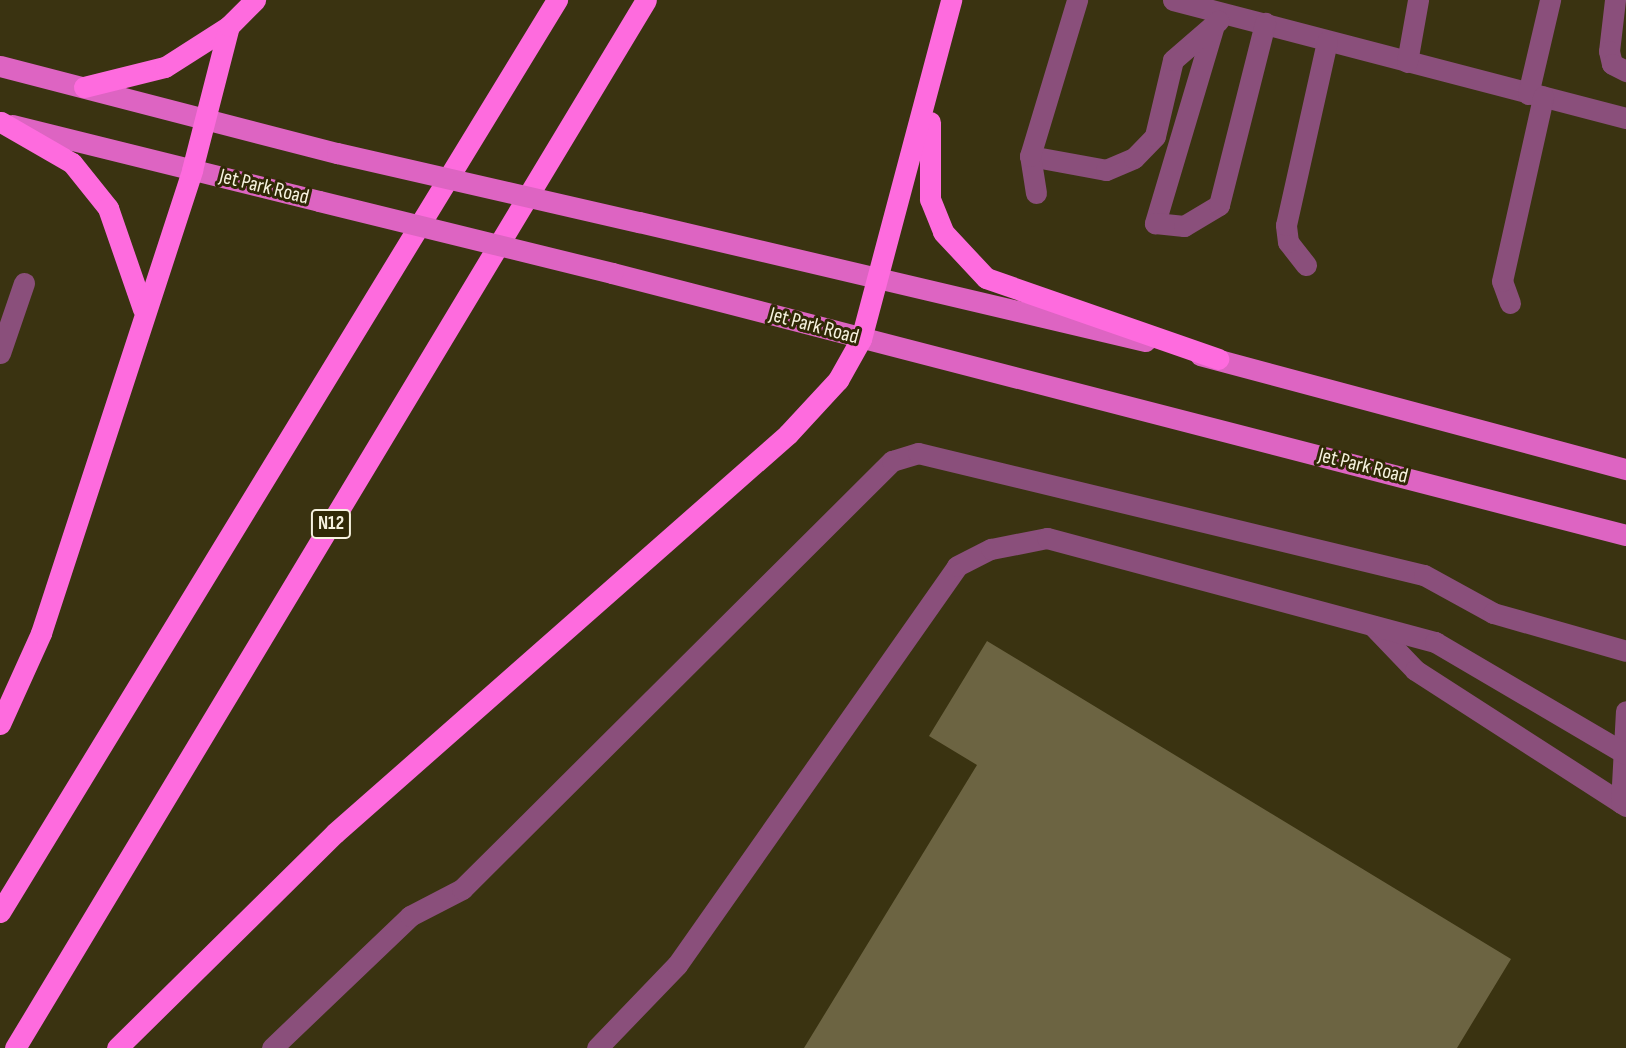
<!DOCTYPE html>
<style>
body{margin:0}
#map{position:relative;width:1626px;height:1048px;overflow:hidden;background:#3a3311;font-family:"Sofia Sans Condensed",sans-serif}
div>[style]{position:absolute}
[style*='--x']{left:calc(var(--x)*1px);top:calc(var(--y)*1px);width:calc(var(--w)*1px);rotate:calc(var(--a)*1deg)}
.building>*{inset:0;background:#6c6442}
.minor>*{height:21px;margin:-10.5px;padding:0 10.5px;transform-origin:10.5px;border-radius:10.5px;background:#8a4f7b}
.major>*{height:21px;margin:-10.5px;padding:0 10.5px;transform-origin:10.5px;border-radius:10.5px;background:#dd64c2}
.highway>*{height:21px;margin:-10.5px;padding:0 10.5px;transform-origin:10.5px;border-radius:10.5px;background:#fe6bde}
.major-bridge>*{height:21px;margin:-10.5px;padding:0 10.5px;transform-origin:10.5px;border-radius:10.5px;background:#dd64c2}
span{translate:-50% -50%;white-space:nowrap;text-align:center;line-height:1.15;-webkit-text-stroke:6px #302906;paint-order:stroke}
.shield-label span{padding:2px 5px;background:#302906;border:2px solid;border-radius:5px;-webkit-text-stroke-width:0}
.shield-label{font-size:19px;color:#f6f2df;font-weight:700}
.street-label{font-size:21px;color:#f6f2df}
</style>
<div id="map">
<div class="building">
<i style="clip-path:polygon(987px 641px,1511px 959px,1457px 1048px,804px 1048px,977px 765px,929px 736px)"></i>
</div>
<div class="minor">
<i style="--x:1173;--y:0;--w:468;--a:14.6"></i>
<i style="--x:1615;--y:0;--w:51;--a:96.7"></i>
<i style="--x:1609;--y:51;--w:13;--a:77"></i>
<i style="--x:1612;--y:64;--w:16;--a:27"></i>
<i style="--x:1214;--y:25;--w:207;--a:106.6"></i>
<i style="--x:1155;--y:223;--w:29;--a:6"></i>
<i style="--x:1184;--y:226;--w:41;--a:-31"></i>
<i style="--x:1219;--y:205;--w:188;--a:-75.8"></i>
<i style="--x:1407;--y:62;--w:63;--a:-79.9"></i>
<i style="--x:1528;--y:94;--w:97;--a:-76.8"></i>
<i style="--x:1030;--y:156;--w:77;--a:10.4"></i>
<i style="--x:1106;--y:170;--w:30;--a:-23"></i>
<i style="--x:1134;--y:158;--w:30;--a:-46"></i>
<i style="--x:1155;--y:136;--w:78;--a:-76.7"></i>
<i style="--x:1173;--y:60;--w:60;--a:-40.9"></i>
<i style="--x:1036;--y:193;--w:37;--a:-99"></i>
<i style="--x:1030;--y:156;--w:163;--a:-73.2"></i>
<i style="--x:1306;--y:265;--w:29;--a:-128"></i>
<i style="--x:1288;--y:242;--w:17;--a:-97"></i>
<i style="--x:1286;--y:225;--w:188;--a:-77.4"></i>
<i style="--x:1510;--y:303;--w:23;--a:-110"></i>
<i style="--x:1502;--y:281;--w:189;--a:-77.4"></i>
<i style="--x:0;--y:353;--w:74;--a:-71.1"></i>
<i style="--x:1373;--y:626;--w:61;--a:46.3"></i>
<i style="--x:1415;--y:670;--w:251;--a:32.8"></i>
<i style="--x:1621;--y:803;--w:92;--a:-86.9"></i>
<i style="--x:272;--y:1048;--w:191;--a:-43.7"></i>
<i style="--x:410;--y:916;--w:59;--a:-27.4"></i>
<i style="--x:462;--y:889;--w:607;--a:-44.87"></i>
<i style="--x:892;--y:461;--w:27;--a:-17"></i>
<i style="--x:918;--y:453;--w:520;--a:13.56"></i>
<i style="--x:1424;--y:575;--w:79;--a:28.8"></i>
<i style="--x:1493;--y:613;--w:138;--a:15.9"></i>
<i style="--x:597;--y:1048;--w:115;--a:-46.1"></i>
<i style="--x:677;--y:965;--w:487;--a:-54.9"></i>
<i style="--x:957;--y:566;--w:38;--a:-27"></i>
<i style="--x:991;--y:549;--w:57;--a:-11.1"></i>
<i style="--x:1047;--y:538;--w:402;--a:15"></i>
<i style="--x:1435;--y:642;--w:221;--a:30.4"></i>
</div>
<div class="major">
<i style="--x:0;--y:66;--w:348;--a:14.5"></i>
<i style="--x:12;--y:125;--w:316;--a:13.9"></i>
<i style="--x:639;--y:222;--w:520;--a:13.23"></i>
<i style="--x:612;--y:273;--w:1047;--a:14.49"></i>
<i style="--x:1200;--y:355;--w:441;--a:15"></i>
</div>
<div class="highway">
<i style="--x:84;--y:87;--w:83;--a:-13.9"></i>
<i style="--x:165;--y:67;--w:76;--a:-32.6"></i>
<i style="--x:1;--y:122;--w:82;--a:30"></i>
<i style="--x:72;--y:163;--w:58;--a:51.3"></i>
<i style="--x:108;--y:208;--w:107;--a:70.9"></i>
<i style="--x:930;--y:122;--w:77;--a:90"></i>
<i style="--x:930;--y:199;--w:35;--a:68"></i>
<i style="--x:943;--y:232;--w:63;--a:46.9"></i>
<i style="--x:986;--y:278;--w:246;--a:19.2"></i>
<i style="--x:0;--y:724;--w:100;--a:-65.7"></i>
<i style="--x:41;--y:633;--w:487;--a:-71.9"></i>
<i style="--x:192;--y:170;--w:149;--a:-75.6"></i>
<i style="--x:229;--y:26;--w:37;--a:-45"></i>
<i style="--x:0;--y:912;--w:1069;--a:-58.59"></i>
<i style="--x:15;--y:1048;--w:1223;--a:-58.95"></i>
<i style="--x:117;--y:1048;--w:306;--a:-44.6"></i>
<i style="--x:335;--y:833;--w:604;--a:-41.37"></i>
<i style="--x:788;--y:434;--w:74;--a:-47.2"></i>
<i style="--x:838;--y:380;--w:47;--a:-60.7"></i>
<i style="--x:861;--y:339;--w:351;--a:-75.1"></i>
</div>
<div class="major-bridge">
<i style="--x:337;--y:153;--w:310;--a:12.9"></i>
<i style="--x:319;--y:201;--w:302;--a:13.8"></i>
</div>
<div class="shield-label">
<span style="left:331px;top:524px">N12</span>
</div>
<div class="street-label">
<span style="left:264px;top:187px;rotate:14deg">Jet Park Road</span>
<span style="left:814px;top:326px;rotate:15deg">Jet Park Road</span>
<span style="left:1363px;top:466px;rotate:14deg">Jet Park Road</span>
</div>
</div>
